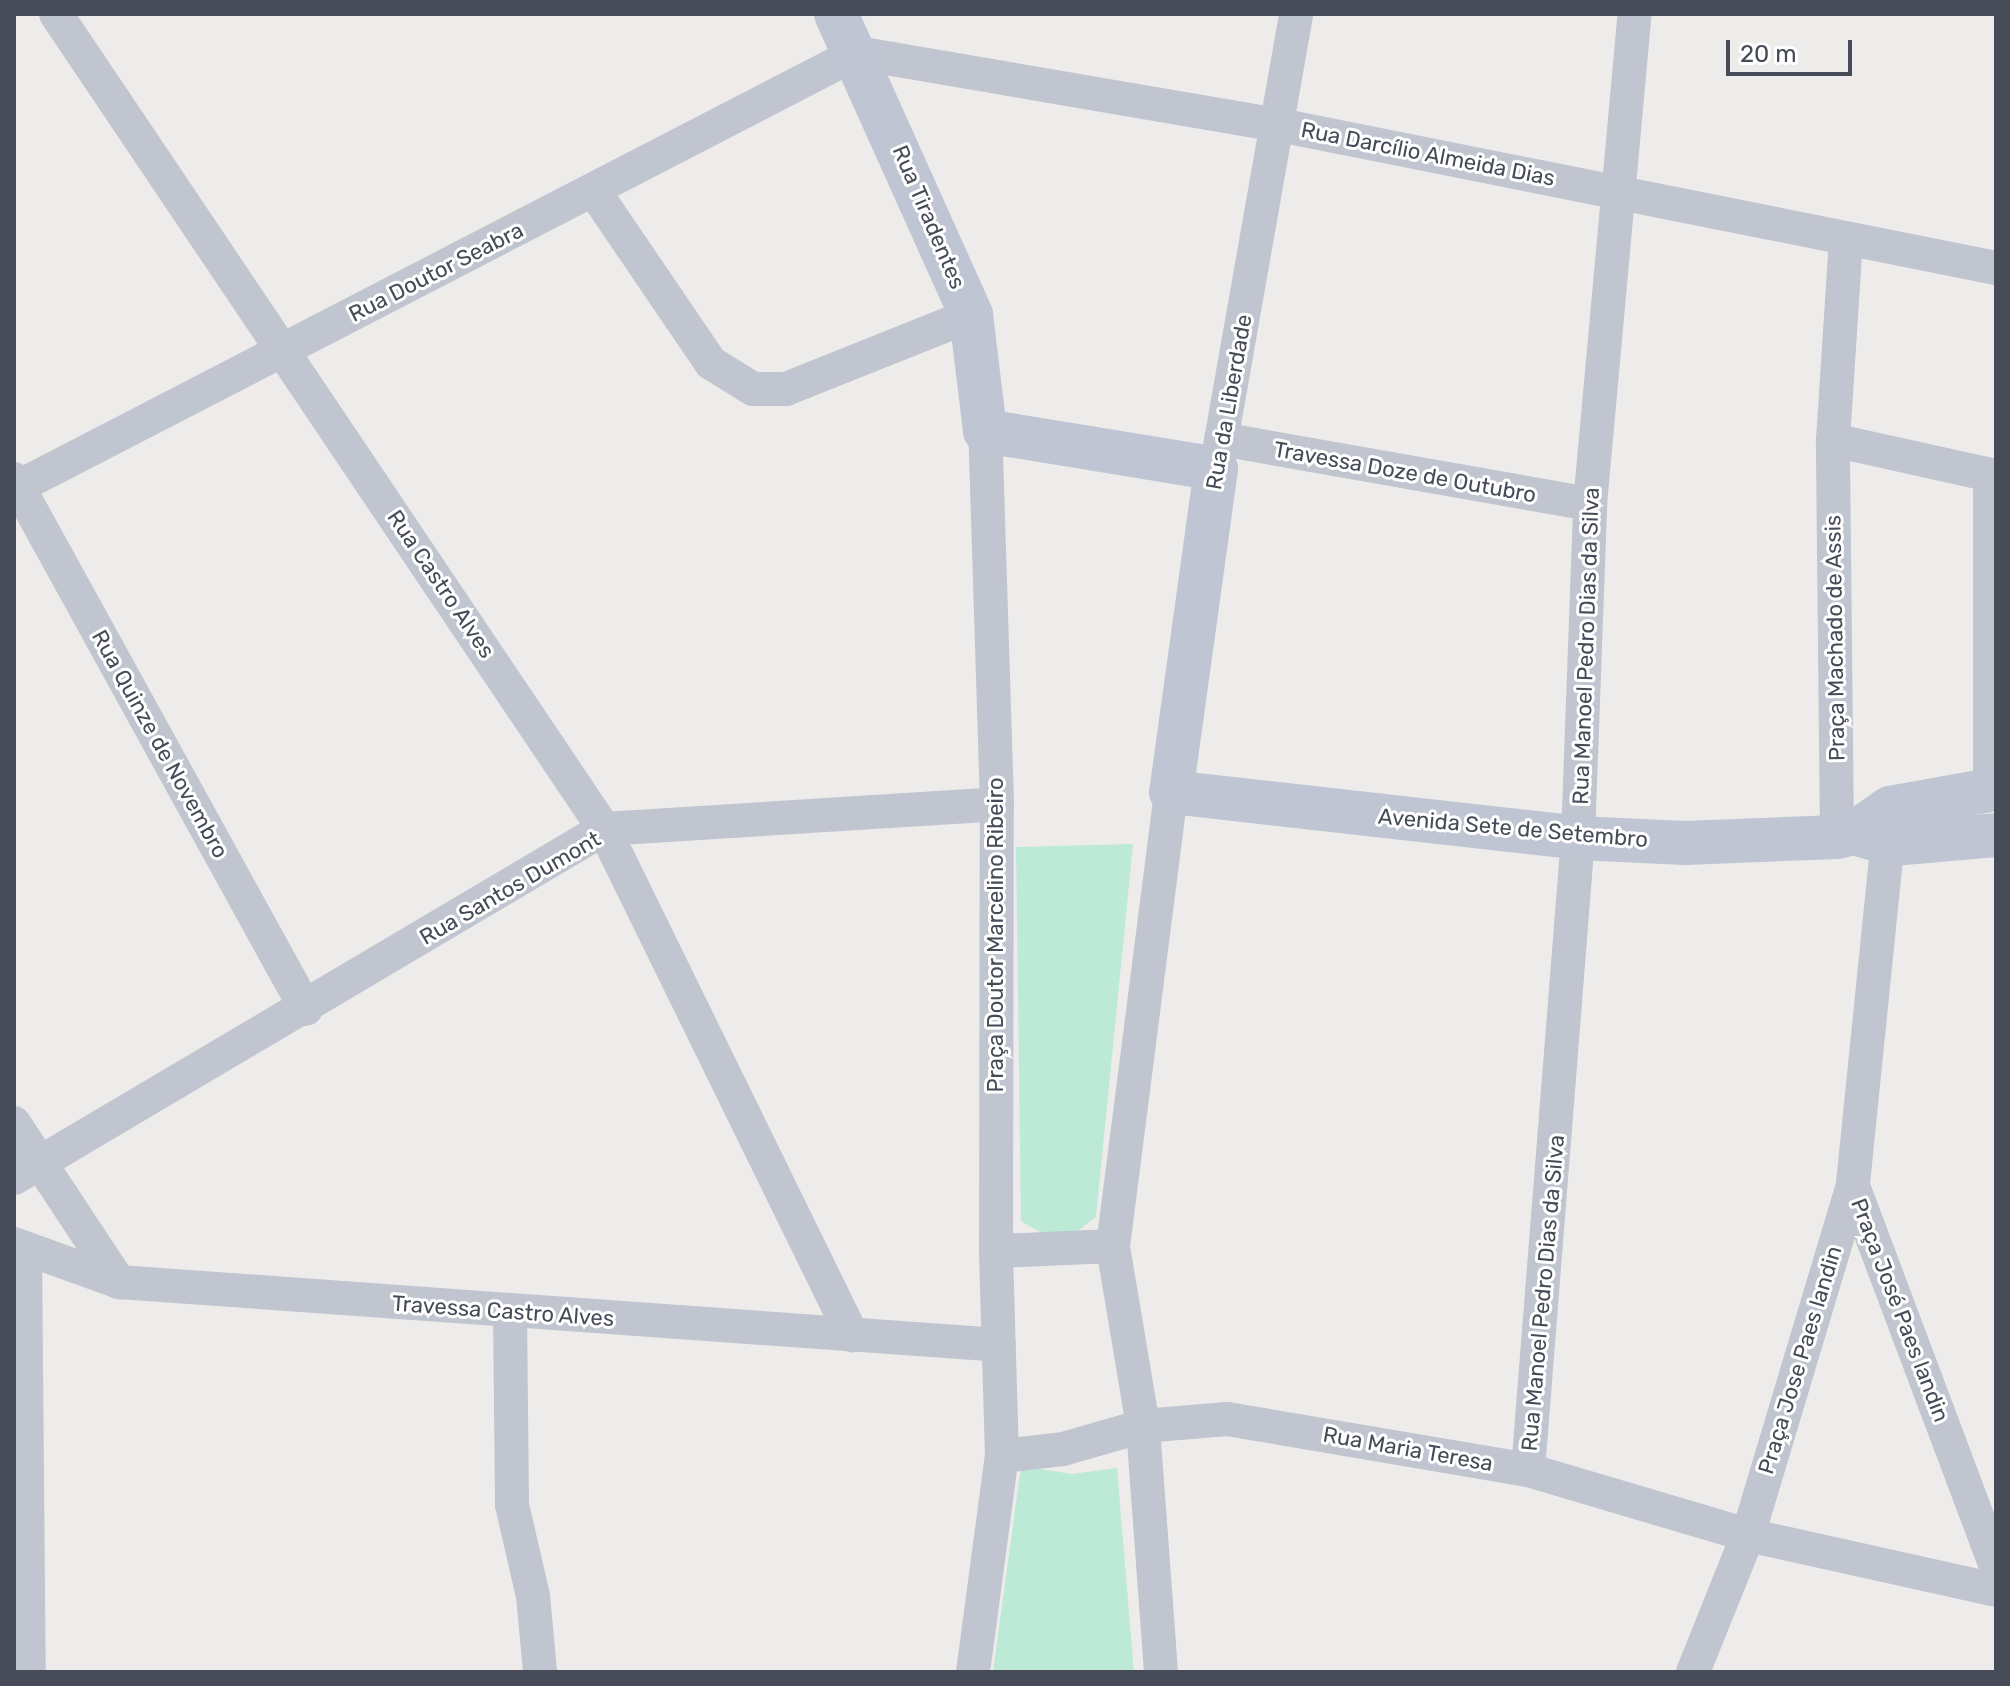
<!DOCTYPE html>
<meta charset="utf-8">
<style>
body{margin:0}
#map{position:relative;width:2010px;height:1686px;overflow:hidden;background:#eeeceb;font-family:Rubik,sans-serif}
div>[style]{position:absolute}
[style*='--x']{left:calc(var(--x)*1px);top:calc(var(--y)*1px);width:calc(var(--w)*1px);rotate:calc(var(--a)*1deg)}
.green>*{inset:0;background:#bcead6}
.street>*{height:34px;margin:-17px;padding:0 17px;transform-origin:17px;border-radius:17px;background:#c0c5d0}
.secondary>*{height:44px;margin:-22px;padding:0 22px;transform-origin:22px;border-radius:22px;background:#bfc5d3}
span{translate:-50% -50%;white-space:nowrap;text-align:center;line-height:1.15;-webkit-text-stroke:6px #fff;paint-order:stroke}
.street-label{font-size:22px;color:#464b57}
.frame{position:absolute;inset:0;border:16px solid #464b57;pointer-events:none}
.scale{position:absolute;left:1726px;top:40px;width:126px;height:36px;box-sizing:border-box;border:4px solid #464b57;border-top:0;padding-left:10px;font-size:24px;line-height:28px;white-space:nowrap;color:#464b57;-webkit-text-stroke:6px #fff;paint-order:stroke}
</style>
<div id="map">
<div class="green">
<i style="clip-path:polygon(1133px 844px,1096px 1217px,1075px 1233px,1043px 1234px,1021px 1221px,1016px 847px)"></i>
<i style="clip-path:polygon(1021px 1466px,1072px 1474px,1117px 1468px,1134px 1672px,993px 1672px)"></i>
</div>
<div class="street">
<i style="--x:56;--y:14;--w:982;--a:56.08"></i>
<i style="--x:604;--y:829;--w:394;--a:-3.6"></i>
<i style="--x:594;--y:191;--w:208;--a:55.8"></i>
<i style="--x:711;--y:363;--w:49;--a:31.8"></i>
<i style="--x:753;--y:389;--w:33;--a:0"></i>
<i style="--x:786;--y:389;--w:199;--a:-21.8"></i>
<i style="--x:1221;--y:439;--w:375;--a:10"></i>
<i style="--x:1833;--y:440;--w:167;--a:12.5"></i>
<i style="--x:1216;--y:469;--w:462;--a:-80"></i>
<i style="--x:1990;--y:475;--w:315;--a:90"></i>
<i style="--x:14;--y:479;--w:605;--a:61.15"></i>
<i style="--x:14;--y:489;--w:949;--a:-27.35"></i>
<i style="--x:857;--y:53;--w:428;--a:9.7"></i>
<i style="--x:1279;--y:125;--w:731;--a:11.28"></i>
<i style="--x:1890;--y:819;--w:369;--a:95.8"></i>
<i style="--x:1853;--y:1186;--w:406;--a:69.4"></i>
<i style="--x:1837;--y:837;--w:397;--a:-90.6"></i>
<i style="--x:1833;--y:440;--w:201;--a:-86.3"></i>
<i style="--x:14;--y:1123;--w:191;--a:56.6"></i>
<i style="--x:14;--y:1178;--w:685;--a:-30.61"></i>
<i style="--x:604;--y:829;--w:564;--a:63.89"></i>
<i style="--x:14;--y:1244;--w:112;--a:19.9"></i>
<i style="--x:119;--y:1282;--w:882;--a:4.09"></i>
<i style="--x:25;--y:1248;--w:424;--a:89.5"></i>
<i style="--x:996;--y:1251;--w:117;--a:-2.4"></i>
<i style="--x:510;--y:1312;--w:193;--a:89.4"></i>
<i style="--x:512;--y:1505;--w:93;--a:77"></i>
<i style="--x:533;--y:1596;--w:76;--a:84.7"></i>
<i style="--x:1002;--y:1456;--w:61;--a:-6.5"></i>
<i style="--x:1063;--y:1449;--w:83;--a:-16"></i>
<i style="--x:1143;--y:1426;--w:84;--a:-4.8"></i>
<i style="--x:1227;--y:1419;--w:305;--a:9.6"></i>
<i style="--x:1528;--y:1470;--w:229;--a:16.5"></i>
<i style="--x:1748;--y:1535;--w:254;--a:12.5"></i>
<i style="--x:1528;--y:1470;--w:634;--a:-85.48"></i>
<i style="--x:1578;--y:838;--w:334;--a:-87.9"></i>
<i style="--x:1590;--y:504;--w:492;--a:-84.8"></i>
<i style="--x:973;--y:1672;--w:218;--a:-82.4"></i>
<i style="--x:1002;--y:1456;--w:205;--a:-91.7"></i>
<i style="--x:996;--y:1251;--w:447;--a:-89.9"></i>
<i style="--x:997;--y:804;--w:373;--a:-91.8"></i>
<i style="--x:1161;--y:1672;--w:247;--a:-94.2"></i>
<i style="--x:1143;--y:1426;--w:182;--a:-99.5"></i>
<i style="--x:1113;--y:1246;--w:458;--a:-82.7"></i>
<i style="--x:1693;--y:1672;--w:148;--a:-68.1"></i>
<i style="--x:1748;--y:1535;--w:364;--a:-73.3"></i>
</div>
<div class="secondary">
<i style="--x:836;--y:14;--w:330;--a:65.8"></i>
<i style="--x:971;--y:315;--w:117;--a:83.1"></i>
<i style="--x:985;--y:431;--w:234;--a:9.3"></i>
<i style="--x:1216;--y:469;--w:326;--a:97.9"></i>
<i style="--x:1171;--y:792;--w:410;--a:6.4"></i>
<i style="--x:1578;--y:838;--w:107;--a:2.7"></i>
<i style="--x:1685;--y:843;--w:152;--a:-2.3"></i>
<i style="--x:1837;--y:837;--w:17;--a:-13"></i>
<i style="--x:1854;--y:833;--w:44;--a:-34.8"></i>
<i style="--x:1890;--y:808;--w:108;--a:-10.2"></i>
<i style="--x:1854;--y:833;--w:40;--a:16"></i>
<i style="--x:1892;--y:844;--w:104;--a:-4.9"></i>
</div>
<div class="street-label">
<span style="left:1428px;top:154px;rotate:11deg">Rua Darcílio Almeida Dias</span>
<span style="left:929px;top:217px;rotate:67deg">Rua Tiradentes</span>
<span style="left:436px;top:272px;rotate:-27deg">Rua Doutor Seabra</span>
<span style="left:1229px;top:402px;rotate:-80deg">Rua da Liberdade</span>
<span style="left:1405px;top:472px;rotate:10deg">Travessa Doze de Outubro</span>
<span style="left:441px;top:584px;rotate:56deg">Rua Castro Alves</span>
<span style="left:1835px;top:638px;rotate:-91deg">Praça Machado de Assis</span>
<span style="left:1586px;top:646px;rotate:-88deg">Rua Manoel Pedro Dias da Silva</span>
<span style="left:160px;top:744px;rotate:61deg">Rua Quinze de Novembro</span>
<span style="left:1513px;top:828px;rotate:5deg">Avenida Sete de Setembro</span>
<span style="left:510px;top:888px;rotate:-30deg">Rua Santos Dumont</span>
<span style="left:996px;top:935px;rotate:-90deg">Praça Doutor Marcelino Ribeiro</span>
<span style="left:1543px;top:1293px;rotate:-85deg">Rua Manoel Pedro Dias da Silva</span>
<span style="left:1900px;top:1310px;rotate:69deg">Praça José Paes landin</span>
<span style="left:503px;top:1311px;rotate:4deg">Travessa Castro Alves</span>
<span style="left:1800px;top:1360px;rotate:-73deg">Praça Jose Paes landin</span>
<span style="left:1408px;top:1449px;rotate:10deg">Rua Maria Teresa</span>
</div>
<div class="frame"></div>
<div class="scale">20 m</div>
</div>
